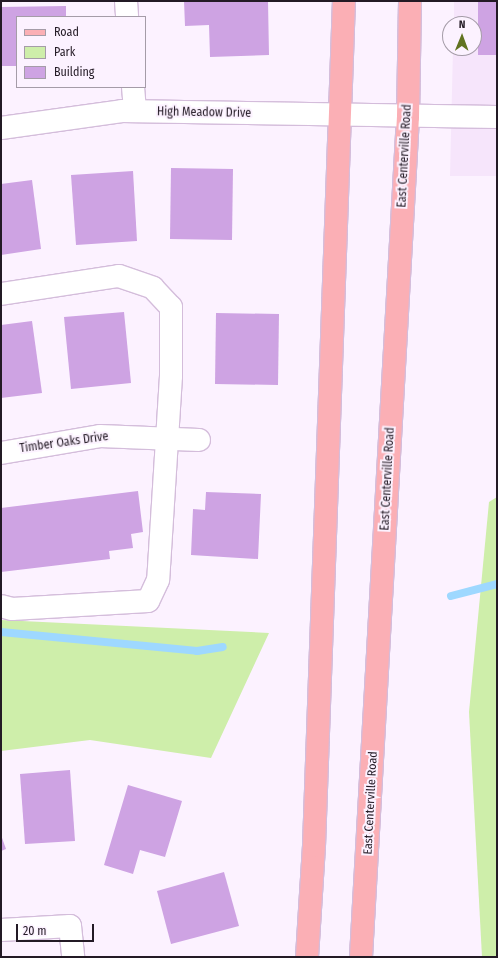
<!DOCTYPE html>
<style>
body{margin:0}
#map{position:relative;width:498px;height:958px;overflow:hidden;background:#fcf2ff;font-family:"Fira Sans Condensed",sans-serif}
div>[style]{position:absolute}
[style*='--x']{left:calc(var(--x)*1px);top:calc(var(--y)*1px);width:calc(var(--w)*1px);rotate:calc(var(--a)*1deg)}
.built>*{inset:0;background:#f6e5fb}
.green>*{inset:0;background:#ceeeaa}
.stream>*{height:8px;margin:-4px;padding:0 4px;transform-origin:4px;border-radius:4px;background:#9ed8ff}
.building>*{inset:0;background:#cea3e3}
.roads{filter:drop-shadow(1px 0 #d4bddb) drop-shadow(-1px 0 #d4bddb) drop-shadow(0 1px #d4bddb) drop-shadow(0 -1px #d4bddb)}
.minor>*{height:22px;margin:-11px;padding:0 11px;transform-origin:11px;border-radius:11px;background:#fff}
.major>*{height:22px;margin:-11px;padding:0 11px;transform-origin:11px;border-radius:11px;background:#fbafb5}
span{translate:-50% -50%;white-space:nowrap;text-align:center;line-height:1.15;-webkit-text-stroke:4px #fcf2ff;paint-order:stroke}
.street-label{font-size:12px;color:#231a25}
.frame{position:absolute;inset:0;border:2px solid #231a25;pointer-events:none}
.legend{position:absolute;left:16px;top:16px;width:130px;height:72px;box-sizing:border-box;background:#fcf2ff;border:1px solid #a59ca8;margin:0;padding:5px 7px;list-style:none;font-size:12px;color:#231a25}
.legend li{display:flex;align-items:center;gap:8px;height:20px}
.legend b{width:20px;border:1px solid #a59ca8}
.north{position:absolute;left:442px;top:16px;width:40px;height:40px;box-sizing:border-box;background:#fcf2ff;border:1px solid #a59ca8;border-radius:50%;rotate:1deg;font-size:11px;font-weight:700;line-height:16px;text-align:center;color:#231a25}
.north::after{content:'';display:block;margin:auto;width:14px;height:18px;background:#627321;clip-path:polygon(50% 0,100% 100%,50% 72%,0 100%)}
.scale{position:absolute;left:16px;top:924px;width:78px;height:18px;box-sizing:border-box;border:2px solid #231a25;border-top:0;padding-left:5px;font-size:12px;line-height:14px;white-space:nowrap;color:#231a25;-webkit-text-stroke:3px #fcf2ff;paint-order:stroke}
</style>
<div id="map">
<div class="built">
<i style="clip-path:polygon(454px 1px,497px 1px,497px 176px,450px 176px,453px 48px,474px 48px,474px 24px,454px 24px)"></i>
</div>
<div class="green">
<i style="clip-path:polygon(497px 497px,497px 957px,482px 957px,469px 712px,489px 502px)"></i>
<i style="clip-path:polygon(1px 620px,269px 633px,211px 758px,90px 740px,1px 751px)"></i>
</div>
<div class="stream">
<i style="--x:451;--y:596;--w:48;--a:-14.6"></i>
<i style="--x:1;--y:632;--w:197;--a:5.5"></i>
<i style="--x:197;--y:651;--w:26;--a:-9"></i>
</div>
<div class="building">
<i style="clip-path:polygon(184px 1px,268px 1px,269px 55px,210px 57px,209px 25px,185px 26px)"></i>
<i style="clip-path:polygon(478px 1px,497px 1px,497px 55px,478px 55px)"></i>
<i style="clip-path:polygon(66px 6px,66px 17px,17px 17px,17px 66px,1px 66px,1px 7px)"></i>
<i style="clip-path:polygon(171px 168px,233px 169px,232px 240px,170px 239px)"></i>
<i style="clip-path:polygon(133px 171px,137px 241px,76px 245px,71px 175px)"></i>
<i style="clip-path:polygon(32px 180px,41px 249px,1px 255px,1px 184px)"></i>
<i style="clip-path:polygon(124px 312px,131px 383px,71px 389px,64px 317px)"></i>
<i style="clip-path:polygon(216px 313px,279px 314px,278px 385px,215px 384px)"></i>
<i style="clip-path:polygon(32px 321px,42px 393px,1px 398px,1px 325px)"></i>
<i style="clip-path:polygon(138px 491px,143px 532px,131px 534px,133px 548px,109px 551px,110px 559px,1px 572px,1px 508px)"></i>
<i style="clip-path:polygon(206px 492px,261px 494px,258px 559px,191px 555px,193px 509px,205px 510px)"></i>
<i style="clip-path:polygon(70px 770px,75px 841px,25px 844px,20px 774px)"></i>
<i style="clip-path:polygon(128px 785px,182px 801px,165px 857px,140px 850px,133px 874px,104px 865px)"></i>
<i style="clip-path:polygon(1px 835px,6px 849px,1px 851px)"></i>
<i style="clip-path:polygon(224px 872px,239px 926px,171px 944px,157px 891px)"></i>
</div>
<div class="roads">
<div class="minor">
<i style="--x:126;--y:1;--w:16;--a:86"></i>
<i style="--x:133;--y:87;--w:24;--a:85"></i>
<i style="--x:1;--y:128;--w:122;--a:-8"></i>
<i style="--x:122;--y:111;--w:375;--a:0.9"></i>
<i style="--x:1;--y:294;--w:119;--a:-8.7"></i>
<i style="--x:119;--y:276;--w:36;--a:19"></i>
<i style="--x:153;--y:288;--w:26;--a:47"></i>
<i style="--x:171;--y:307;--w:69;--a:90"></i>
<i style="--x:171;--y:376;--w:204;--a:93.6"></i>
<i style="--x:158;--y:580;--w:23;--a:115"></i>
<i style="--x:148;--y:601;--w:136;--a:176.6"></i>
<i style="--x:12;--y:609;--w:11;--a:-165"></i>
<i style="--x:1;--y:453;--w:100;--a:-9.7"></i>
<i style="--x:100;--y:436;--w:99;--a:2.3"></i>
<i style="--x:1;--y:930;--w:69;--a:-3.3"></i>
<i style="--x:70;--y:926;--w:31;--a:84"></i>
</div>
<div class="major">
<i style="--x:307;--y:957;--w:111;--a:-86.4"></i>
<i style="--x:314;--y:846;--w:846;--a:-87.97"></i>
<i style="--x:361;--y:957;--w:841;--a:-86.8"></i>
<i style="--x:408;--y:117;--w:116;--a:-89"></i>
</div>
</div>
<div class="street-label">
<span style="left:204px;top:113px;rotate:1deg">High Meadow Drive</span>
<span style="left:405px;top:156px;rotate:-87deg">East Centerville Road</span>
<span style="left:64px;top:443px;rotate:-8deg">Timber Oaks Drive</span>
<span style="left:388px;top:479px;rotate:-87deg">East Centerville Road</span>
<span style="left:371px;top:803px;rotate:-87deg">East Centerville Road</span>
</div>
<div class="frame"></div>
<ul class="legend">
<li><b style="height:5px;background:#fbafb5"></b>Road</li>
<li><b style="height:11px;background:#ceeeaa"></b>Park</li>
<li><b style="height:11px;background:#cea3e3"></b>Building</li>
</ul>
<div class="north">N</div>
<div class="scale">20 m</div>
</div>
